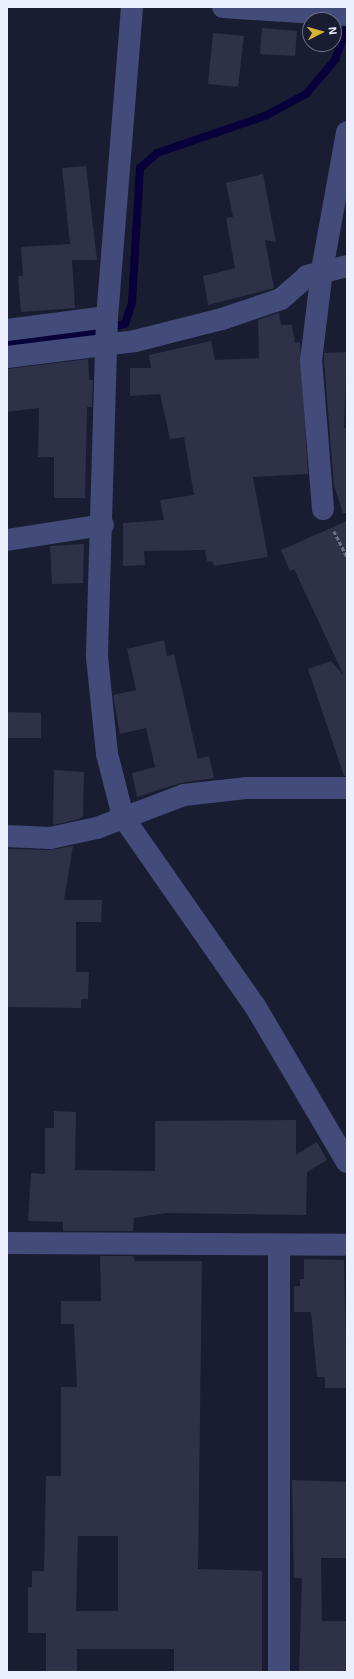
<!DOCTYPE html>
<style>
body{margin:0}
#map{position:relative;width:354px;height:1679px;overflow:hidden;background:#191d32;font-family:"Exo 2",sans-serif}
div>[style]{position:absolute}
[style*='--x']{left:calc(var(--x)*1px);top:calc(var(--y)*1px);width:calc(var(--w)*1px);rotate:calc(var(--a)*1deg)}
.stream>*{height:8px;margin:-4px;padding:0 4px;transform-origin:4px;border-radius:4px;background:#07003b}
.building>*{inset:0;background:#2d3249}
.path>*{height:2.5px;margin-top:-1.25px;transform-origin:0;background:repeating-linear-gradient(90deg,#6b6f82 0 4px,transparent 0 6px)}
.minor>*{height:22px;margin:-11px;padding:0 11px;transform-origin:11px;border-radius:11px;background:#424b79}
span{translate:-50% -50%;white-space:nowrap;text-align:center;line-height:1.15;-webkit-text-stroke:3px #191d32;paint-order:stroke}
.frame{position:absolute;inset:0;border:8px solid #ebeffe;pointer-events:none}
.north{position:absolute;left:302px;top:12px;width:40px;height:40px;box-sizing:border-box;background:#191d32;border:1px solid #6d7184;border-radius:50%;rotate:84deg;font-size:11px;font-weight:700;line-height:16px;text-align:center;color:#ebeffe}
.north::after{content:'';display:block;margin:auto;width:14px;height:18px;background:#d5b534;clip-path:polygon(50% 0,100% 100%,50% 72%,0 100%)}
</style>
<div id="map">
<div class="stream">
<i style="--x:7;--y:344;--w:82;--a:-7.7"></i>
<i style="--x:88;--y:333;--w:38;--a:-14"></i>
<i style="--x:125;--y:324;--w:23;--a:-72"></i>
<i style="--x:132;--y:302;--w:134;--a:-86.6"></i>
<i style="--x:140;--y:168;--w:23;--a:-41"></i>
<i style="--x:157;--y:153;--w:114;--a:-18.9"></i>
<i style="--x:265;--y:116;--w:47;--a:-28.2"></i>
<i style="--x:306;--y:94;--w:45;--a:-49.5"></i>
<i style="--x:335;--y:60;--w:35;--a:-70"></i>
</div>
<div class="building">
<i style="clip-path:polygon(262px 28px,297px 31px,295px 56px,260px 54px)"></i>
<i style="clip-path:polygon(213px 33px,244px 36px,238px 87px,208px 84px)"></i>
<i style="clip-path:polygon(86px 166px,97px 260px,72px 260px,75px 308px,21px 312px,18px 276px,23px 276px,21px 247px,70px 244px,62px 168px)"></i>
<i style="clip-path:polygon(263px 174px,276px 242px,265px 240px,274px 288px,208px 305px,203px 276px,235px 268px,226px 218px,233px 217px,226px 183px)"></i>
<i style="clip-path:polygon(279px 313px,281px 325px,292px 325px,295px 343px,300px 342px,308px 474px,253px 477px,268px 557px,214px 566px,213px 562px,207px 561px,205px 550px,144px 551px,145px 565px,123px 566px,123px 523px,164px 520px,160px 500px,194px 495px,184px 437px,170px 439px,160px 394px,130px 396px,130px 368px,151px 368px,149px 355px,211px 341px,215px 360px,259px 358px,258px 320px)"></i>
<i style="clip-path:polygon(347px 352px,344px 428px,347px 428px,347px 513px,343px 513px,334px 485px,324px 361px,324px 353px)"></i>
<i style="clip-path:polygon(88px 359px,89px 380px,93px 380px,92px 407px,87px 407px,85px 498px,54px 498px,54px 457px,38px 457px,39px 408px,7px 412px,7px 369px)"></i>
<i style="clip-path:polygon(347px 521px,347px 776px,344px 776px,308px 669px,331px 661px,344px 676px,294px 569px,290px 571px,281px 550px)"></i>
<i style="clip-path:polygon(84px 544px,83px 583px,52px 584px,50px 546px)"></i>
<i style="clip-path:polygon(164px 640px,167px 656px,174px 654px,198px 759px,209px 756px,214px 778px,180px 783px,137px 797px,132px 773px,155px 767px,146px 728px,120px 734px,113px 695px,136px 690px,127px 649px)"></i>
<i style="clip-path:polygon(7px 712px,41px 713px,41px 738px,7px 738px)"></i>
<i style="clip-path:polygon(54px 770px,84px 772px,83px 816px,79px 819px,53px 825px)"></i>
<i style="clip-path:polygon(73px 846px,64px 900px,102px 900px,101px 922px,76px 922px,76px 972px,89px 972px,88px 999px,81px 999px,81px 1008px,7px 1007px,7px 849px,49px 850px)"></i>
<i style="clip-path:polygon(54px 1111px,76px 1112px,75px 1170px,155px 1171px,155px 1121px,296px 1120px,296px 1155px,317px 1142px,327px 1160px,307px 1172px,306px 1215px,166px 1213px,134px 1218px,133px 1231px,63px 1231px,63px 1222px,28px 1221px,31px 1173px,45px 1174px,45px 1128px,54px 1128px)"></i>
<i style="clip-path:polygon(evenodd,100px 1256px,133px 1256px,135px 1261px,202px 1261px,198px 1569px,262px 1571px,262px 1672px,174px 1672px,174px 1649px,77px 1649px,77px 1672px,46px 1672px,46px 1633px,28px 1633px,28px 1587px,32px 1587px,32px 1571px,44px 1571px,46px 1476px,61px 1476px,61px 1387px,77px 1387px,74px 1324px,61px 1324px,61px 1301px,101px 1301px,100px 1256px,78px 1536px,118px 1536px,118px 1611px,76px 1611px,78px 1536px)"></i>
<i style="clip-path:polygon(304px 1259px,344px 1260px,347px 1388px,325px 1388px,325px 1377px,317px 1377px,311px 1312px,294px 1312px,294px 1286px,300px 1286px,300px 1279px,304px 1279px)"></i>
<i style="clip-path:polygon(292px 1480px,347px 1482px,347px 1558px,321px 1558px,322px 1621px,347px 1621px,347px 1672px,299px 1672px,302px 1578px,294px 1578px)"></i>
</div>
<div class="path">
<i style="--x:334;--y:531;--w:29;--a:63"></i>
</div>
<div class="minor">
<i style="--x:132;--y:7;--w:311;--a:94.6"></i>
<i style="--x:107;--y:317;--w:340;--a:91.7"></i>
<i style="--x:97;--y:657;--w:98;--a:84.1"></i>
<i style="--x:107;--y:754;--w:65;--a:75.7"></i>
<i style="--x:123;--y:817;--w:231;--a:55.1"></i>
<i style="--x:255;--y:1006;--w:181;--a:59.5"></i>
<i style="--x:223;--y:7;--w:124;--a:3.7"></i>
<i style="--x:7;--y:330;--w:101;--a:-7.4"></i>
<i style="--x:7;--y:357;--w:129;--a:-7.1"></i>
<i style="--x:135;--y:341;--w:90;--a:-14.2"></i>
<i style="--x:222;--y:319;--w:62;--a:-18.7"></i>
<i style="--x:281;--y:299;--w:35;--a:-41"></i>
<i style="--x:307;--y:276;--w:41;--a:-14"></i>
<i style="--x:323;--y:509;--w:148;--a:-94.6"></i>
<i style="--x:311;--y:361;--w:92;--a:-83.1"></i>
<i style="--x:322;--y:270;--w:140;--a:-79.7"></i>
<i style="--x:7;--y:540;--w:97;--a:-8.9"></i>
<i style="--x:7;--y:836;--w:43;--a:2.7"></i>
<i style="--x:50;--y:838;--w:48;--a:-12"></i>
<i style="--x:97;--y:828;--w:93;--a:-20.8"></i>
<i style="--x:184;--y:795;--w:62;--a:-6.4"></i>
<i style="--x:246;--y:788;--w:101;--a:0"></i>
<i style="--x:7;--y:1243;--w:340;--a:0.3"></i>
<i style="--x:279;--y:1672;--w:426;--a:-90"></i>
</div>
<div class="frame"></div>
<div class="north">N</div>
</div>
